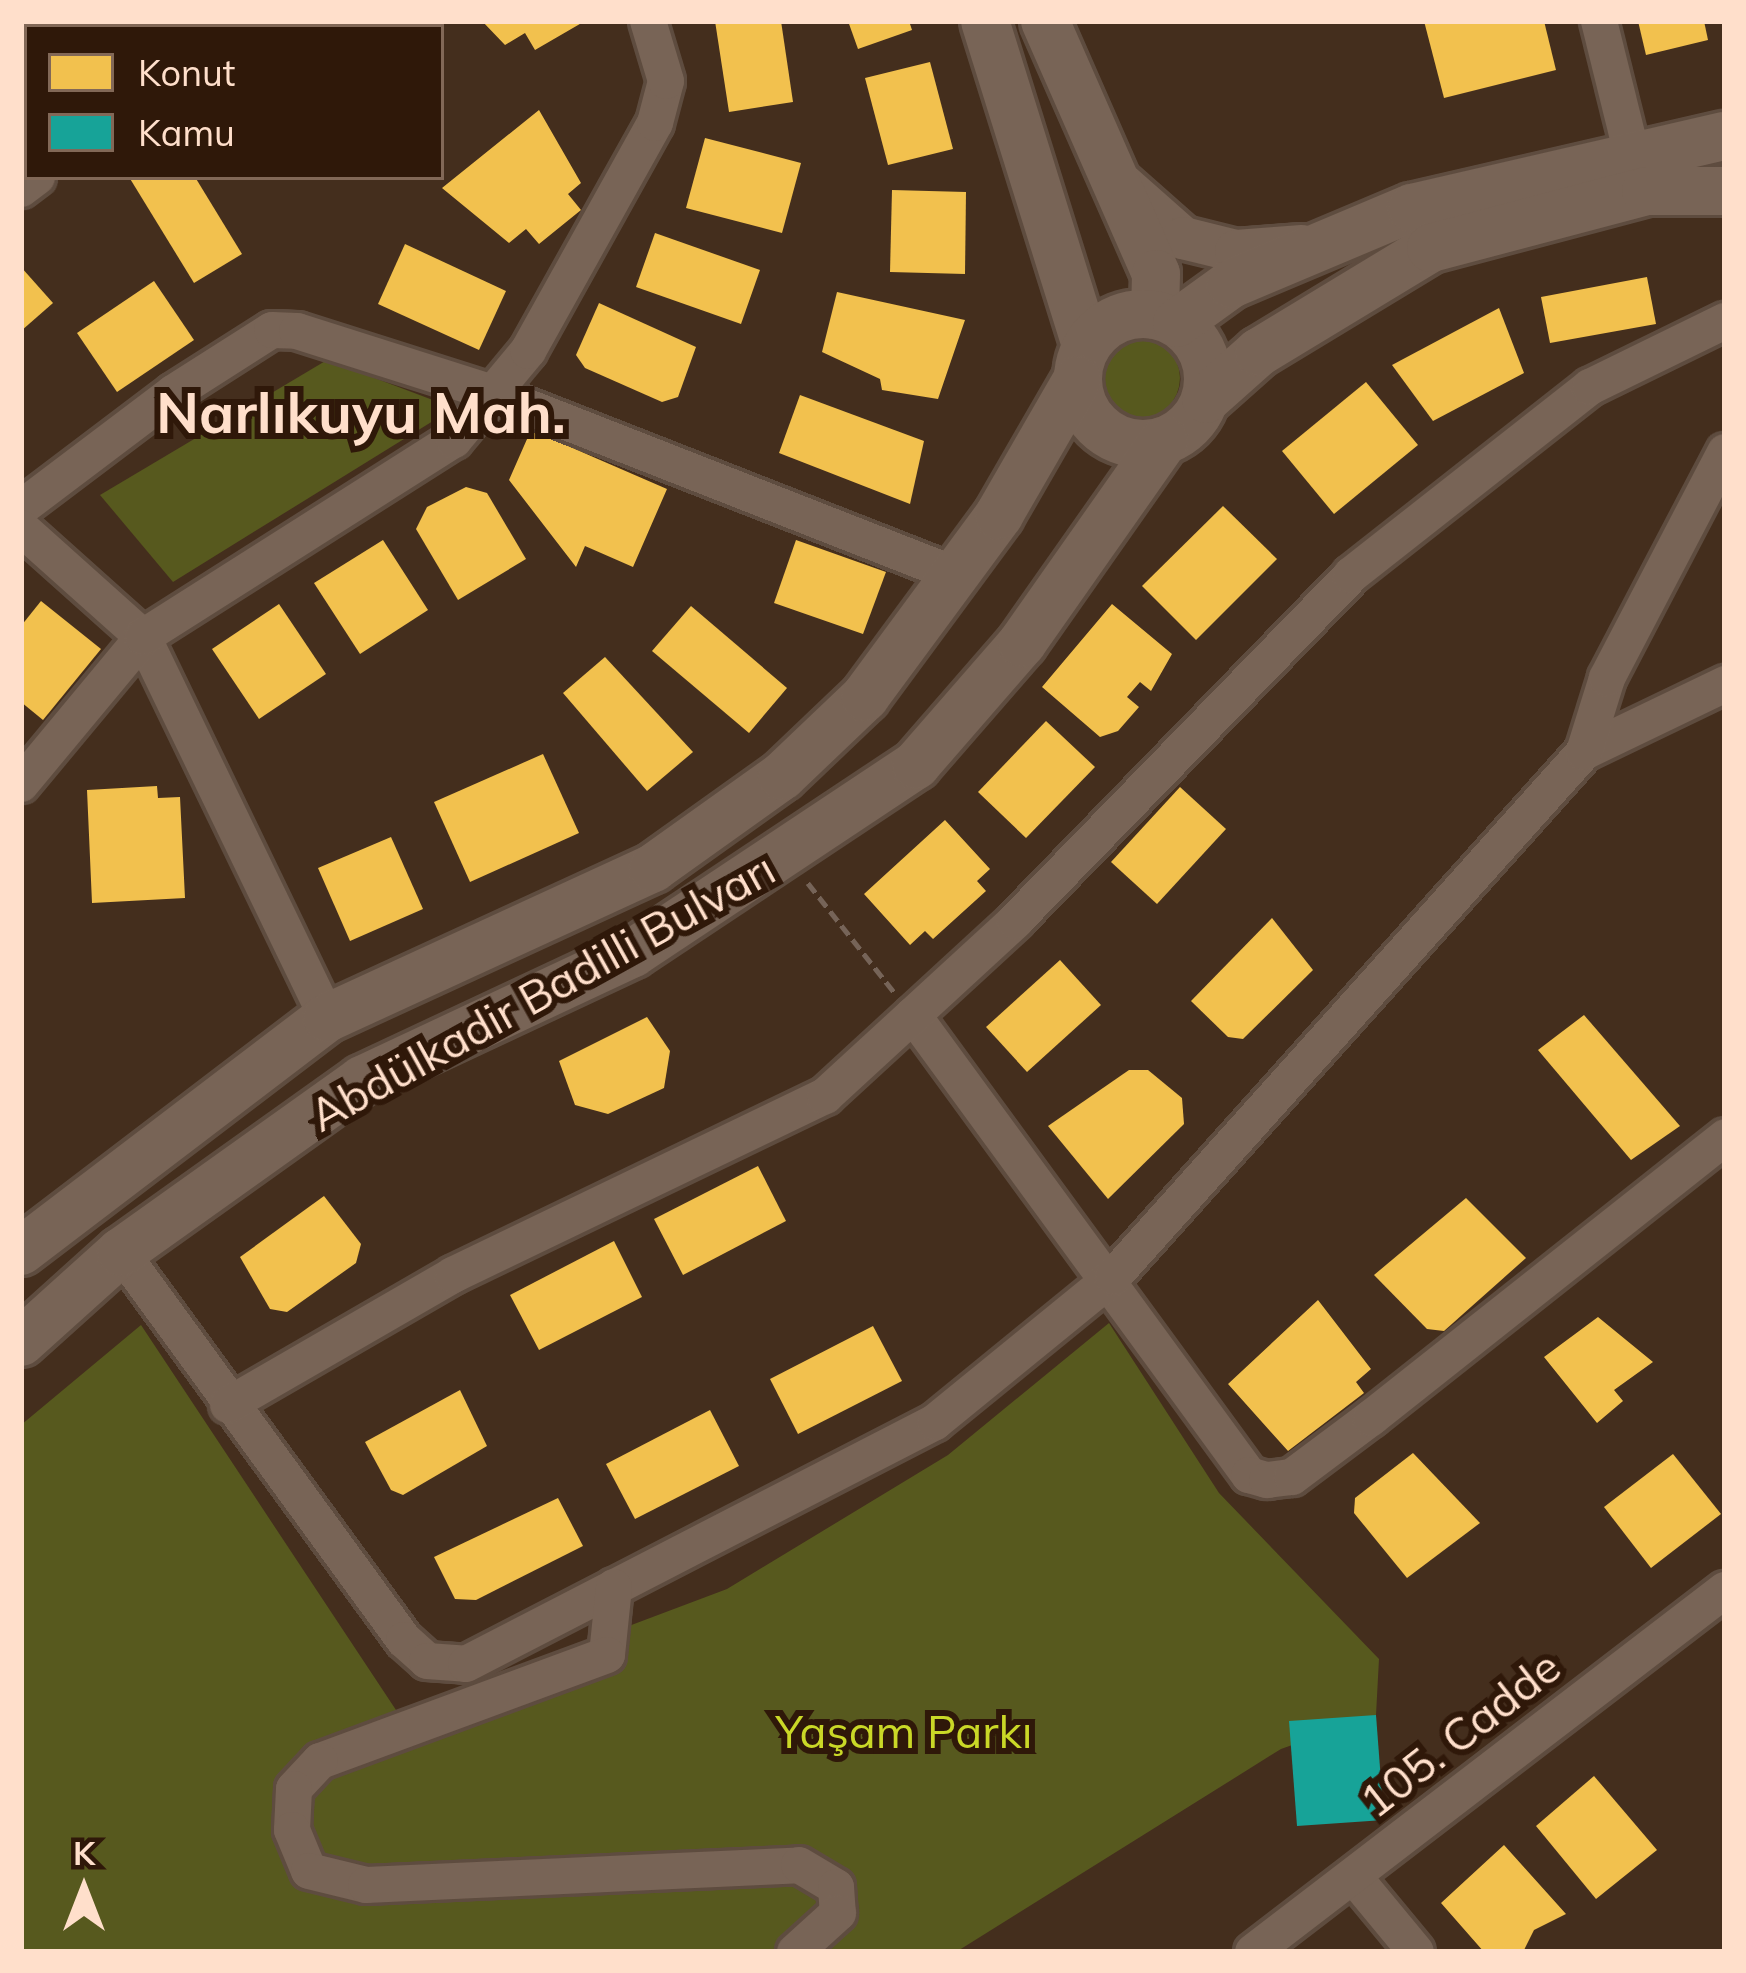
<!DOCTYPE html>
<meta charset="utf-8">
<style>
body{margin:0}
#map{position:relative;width:1746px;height:1973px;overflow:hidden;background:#442e1d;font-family:Mulish,sans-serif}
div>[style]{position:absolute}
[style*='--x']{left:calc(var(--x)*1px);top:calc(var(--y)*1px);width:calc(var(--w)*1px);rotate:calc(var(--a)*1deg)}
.green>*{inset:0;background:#57591e}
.round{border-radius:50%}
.homes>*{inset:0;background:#f2c14e}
.public>*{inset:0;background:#17a398}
.path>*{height:4.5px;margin-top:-2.25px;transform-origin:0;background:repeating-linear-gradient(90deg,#766458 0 12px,transparent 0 18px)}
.roads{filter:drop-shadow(3px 0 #5e4c3f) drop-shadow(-3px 0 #5e4c3f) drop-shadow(0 3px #5e4c3f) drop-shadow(0 -3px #5e4c3f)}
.minor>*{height:36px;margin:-18px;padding:0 18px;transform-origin:18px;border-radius:18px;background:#786456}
.tertiary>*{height:42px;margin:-21px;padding:0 21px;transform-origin:21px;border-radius:21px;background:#786456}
.secondary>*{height:48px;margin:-24px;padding:0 24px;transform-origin:24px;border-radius:24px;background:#786456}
.secondary>.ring{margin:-24px;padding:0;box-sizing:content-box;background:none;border:48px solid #786456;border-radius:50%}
span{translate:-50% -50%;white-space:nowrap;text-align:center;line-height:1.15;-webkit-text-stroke:12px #2f1809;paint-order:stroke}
.street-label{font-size:45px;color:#ffdfcb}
.park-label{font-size:45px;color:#cad827}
.district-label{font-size:57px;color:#ffdfcb;font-weight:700}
.frame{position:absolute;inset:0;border:24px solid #ffdfcb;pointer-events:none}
.legend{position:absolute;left:24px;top:24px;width:420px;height:156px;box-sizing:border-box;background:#2f1809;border:3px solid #826857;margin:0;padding:15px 21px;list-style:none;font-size:36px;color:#ffdfcb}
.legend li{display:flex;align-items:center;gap:24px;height:60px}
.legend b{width:60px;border:3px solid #826857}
.north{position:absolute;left:24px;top:1829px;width:120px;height:120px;-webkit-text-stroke:9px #2f1809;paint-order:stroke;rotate:0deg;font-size:33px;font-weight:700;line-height:48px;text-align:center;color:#ffdfcb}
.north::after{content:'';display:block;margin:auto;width:42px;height:54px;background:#ffdfcb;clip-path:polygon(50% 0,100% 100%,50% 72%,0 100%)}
</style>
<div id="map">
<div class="green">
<i class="round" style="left:1098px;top:337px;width:82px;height:82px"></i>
<i style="clip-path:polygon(327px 360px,454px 408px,173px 582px,100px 495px)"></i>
<i style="clip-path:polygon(1109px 1323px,1219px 1493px,1379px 1659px,1376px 1715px,1281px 1749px,956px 1952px,21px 1952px,21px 1425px,141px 1325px,398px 1713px,727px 1589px,948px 1455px)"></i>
</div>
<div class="homes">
<i style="clip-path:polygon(482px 21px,585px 21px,535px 50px,525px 33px,505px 45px)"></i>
<i style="clip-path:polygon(715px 21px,781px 21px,793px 102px,729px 112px)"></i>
<i style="clip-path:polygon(848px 21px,909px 21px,912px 30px,858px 49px)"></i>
<i style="clip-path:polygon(1424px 21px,1544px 21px,1556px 70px,1444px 98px)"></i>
<i style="clip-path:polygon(1638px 21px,1704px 21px,1708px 40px,1646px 55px)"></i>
<i style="clip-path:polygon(930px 62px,953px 149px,888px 165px,865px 78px)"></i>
<i style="clip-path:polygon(539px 110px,581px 183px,568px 194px,581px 210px,539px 244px,526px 229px,509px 243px,442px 188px)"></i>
<i style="clip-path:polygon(705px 138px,801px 163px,782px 233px,686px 208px)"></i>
<i style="clip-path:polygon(129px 177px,195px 177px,242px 254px,194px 283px)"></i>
<i style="clip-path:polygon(892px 190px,966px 192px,965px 274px,890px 272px)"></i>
<i style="clip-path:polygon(655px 233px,760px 270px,741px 324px,636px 287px)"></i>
<i style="clip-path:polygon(405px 244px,506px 291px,479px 350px,378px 304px)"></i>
<i style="clip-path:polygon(21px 267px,53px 303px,21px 331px)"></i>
<i style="clip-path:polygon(1647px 277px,1656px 324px,1550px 343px,1541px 297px)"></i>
<i style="clip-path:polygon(154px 281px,194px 340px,117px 392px,77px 333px)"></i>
<i style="clip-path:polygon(837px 292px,965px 320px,938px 399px,882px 390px,880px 379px,822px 352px)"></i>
<i style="clip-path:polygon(599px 303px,696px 347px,678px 397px,662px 402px,585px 368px,576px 355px)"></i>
<i style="clip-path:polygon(1499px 308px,1524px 373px,1433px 421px,1392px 365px)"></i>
<i style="clip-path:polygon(1366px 382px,1418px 445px,1334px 514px,1282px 451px)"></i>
<i style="clip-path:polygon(800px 395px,924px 441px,910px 504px,779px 453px)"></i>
<i style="clip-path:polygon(531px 430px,667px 489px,633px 567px,585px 546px,576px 567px,509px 480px)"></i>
<i style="clip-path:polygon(466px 487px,487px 493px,526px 559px,458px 600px,416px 529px,427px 507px)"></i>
<i style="clip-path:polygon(1223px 506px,1277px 559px,1196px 640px,1142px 586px)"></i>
<i style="clip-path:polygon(383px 540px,428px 610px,360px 654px,314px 583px)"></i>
<i style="clip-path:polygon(796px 540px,886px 572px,863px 634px,774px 603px)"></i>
<i style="clip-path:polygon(41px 601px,101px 649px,43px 720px,21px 702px,21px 626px)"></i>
<i style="clip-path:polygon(279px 604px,326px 674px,259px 719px,212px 649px)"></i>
<i style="clip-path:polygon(1112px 604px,1172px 654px,1151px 691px,1140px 682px,1127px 697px,1139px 707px,1118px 731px,1100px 737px,1042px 687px)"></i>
<i style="clip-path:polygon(691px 606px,787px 688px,749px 733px,652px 651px)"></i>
<i style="clip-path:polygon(605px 657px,693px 752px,647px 791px,563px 693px)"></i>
<i style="clip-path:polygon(1046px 721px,1095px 767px,1026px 838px,978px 792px)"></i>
<i style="clip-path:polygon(543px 754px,579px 833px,470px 882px,434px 802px)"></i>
<i style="clip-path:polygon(157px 786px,158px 798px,180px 797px,185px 898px,92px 903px,87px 790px)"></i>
<i style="clip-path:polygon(1180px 787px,1226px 829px,1157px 904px,1111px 862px)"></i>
<i style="clip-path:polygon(945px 820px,990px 869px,977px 881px,986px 891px,933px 939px,925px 931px,910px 945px,864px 894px)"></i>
<i style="clip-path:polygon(391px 837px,423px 909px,350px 941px,318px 868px)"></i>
<i style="clip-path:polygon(1272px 918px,1313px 970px,1243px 1039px,1228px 1037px,1191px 1001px)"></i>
<i style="clip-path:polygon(1060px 960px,1101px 1005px,1027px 1072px,986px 1027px)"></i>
<i style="clip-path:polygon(1584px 1015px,1680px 1126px,1631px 1160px,1538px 1050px)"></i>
<i style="clip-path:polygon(647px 1017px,670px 1051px,664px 1088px,608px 1114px,575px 1105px,559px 1061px)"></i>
<i style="clip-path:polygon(1129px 1070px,1148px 1070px,1182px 1098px,1184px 1124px,1108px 1199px,1048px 1126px)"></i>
<i style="clip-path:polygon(758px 1166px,786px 1221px,683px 1275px,654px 1219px)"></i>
<i style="clip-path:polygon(324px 1196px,361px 1244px,356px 1263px,287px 1312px,270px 1309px,240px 1257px)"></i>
<i style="clip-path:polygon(1466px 1198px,1526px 1258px,1444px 1331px,1427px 1329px,1374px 1275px)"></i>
<i style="clip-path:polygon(614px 1241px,642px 1297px,539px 1350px,510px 1295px)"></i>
<i style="clip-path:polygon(1318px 1300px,1371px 1369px,1356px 1382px,1364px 1393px,1288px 1451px,1228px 1384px)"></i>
<i style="clip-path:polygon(1598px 1317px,1653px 1362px,1614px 1390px,1623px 1401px,1597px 1423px,1544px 1357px)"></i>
<i style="clip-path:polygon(873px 1326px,902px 1381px,798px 1434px,770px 1379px)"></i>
<i style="clip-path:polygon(460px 1390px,487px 1446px,403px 1495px,391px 1490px,365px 1442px)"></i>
<i style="clip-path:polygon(710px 1410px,739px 1466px,635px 1519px,606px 1464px)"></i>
<i style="clip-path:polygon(1413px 1453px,1480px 1523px,1407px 1578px,1354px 1513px,1355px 1498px)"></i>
<i style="clip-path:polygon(1673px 1454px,1721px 1514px,1651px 1568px,1604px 1507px)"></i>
<i style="clip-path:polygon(558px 1498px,583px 1546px,476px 1600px,455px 1599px,434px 1557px)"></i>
<i style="clip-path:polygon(1594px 1776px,1657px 1850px,1596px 1899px,1536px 1826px)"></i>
<i style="clip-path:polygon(1504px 1845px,1566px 1914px,1534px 1930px,1523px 1952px,1484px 1952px,1441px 1903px)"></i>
</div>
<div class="public">
<i style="clip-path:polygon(1376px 1715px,1384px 1820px,1297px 1826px,1289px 1721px)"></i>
</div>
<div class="path">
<i style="--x:808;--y:883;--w:139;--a:51.7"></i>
</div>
<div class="roads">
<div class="minor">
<i style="--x:1599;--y:21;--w:133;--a:76.1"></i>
<i style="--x:260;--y:27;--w:13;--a:-29"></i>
<i style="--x:21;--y:189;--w:20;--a:-37"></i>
<i style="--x:21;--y:508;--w:191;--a:-37.1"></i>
<i style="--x:173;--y:393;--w:117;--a:-32.5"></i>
<i style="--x:272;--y:330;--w:25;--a:2"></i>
<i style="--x:297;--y:331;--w:205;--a:17.6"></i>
<i style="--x:492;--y:393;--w:496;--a:21.4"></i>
<i style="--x:21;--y:528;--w:164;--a:41.8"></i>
<i style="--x:143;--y:637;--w:423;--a:64.2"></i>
<i style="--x:1584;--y:752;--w:157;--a:-25.7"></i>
<i style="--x:21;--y:784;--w:191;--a:-50.3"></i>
<i style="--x:143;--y:637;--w:368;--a:-32.4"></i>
<i style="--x:454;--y:440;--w:116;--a:-50.3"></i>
<i style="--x:528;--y:351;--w:261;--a:-60.9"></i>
<i style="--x:655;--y:123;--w:43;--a:-75.3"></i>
<i style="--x:666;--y:81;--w:63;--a:-106.7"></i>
<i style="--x:913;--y:1015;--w:570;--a:53.85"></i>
<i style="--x:1249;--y:1475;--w:19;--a:16"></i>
<i style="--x:1267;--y:1480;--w:25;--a:-7"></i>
<i style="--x:1292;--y:1477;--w:99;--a:-36.8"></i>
<i style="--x:1371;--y:1418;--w:452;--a:-38.4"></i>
<i style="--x:121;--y:1252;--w:480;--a:53.9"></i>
<i style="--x:404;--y:1640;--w:31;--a:42"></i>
<i style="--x:427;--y:1661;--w:39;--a:4"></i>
<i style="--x:466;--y:1664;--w:528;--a:-27.29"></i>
<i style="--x:935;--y:1422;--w:230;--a:-39.2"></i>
<i style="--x:1113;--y:1277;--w:705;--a:-48.1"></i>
<i style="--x:1584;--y:752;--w:77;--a:-72.7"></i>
<i style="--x:1607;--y:678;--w:255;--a:-62.4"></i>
<i style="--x:228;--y:1405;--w:260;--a:-30"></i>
<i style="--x:453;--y:1275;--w:413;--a:-25.7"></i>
<i style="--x:825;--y:1096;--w:258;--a:-42.6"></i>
<i style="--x:1015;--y:921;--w:482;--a:-45.8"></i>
<i style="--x:1351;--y:575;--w:304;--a:-38.2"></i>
<i style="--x:1590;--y:387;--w:150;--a:-26.1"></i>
<i style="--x:614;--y:1587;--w:68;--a:95.9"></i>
<i style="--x:607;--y:1655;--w:306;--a:159.7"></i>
<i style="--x:320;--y:1761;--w:38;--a:133"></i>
<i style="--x:294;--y:1789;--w:41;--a:92.8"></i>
<i style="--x:292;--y:1830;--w:44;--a:67.5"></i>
<i style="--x:309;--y:1871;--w:59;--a:13.8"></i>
<i style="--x:366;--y:1885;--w:433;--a:-2.6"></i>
<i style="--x:799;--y:1865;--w:43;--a:30.7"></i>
<i style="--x:836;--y:1887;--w:26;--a:86"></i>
<i style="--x:838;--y:1913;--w:58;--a:137.8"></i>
<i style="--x:1354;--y:1877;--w:97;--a:50.4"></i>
<i style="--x:1253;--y:1952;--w:595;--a:-37.49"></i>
</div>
<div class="tertiary">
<i style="--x:1113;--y:176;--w:94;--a:41.5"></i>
<i style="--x:1183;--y:238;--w:55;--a:13.8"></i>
<i style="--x:1236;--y:251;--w:66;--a:-4.3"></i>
</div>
<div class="secondary">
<i style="--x:985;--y:21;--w:340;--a:72.7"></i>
<i style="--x:1045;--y:21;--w:276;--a:66.3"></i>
<i style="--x:1156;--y:274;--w:41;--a:91.4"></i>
<i class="ring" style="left:1078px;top:314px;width:82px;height:82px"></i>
<i style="--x:1177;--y:323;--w:67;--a:-35.8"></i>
<i style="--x:1231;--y:284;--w:196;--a:-22.8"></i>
<i style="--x:1412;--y:208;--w:321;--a:-13"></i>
<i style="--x:1206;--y:399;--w:71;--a:-41.6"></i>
<i style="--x:1259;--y:352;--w:201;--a:-31.2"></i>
<i style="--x:1431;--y:248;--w:222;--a:-14.8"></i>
<i style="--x:1646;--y:191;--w:79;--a:0"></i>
<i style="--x:21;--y:1251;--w:385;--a:-37.3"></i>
<i style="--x:327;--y:1018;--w:359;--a:-24.7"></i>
<i style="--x:653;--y:868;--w:158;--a:-35.5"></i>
<i style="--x:782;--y:776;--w:115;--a:-43.6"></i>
<i style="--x:865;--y:697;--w:226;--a:-53.6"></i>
<i style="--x:999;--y:515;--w:156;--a:-60"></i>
<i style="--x:21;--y:1342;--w:135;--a:-42"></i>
<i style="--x:121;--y:1252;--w:296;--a:-35.5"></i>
<i style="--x:362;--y:1080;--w:299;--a:-25.1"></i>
<i style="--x:633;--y:953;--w:340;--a:-33.6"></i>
<i style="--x:916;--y:765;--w:162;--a:-49"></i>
<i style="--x:1022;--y:643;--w:247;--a:-54.9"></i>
</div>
</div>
<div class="street-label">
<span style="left:542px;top:992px;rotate:-29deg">Abdülkadir Badilli Bulvarı</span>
<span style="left:1460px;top:1734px;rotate:-38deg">105. Cadde</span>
</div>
<div class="park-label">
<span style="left:904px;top:1732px">Yaşam Parkı</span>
</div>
<div class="district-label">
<span style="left:361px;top:412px">Narlıkuyu Mah.</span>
</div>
<div class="frame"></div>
<ul class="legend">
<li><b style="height:33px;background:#f2c14e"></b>Konut</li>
<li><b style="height:33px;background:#17a398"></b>Kamu</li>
</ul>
<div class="north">K</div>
</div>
